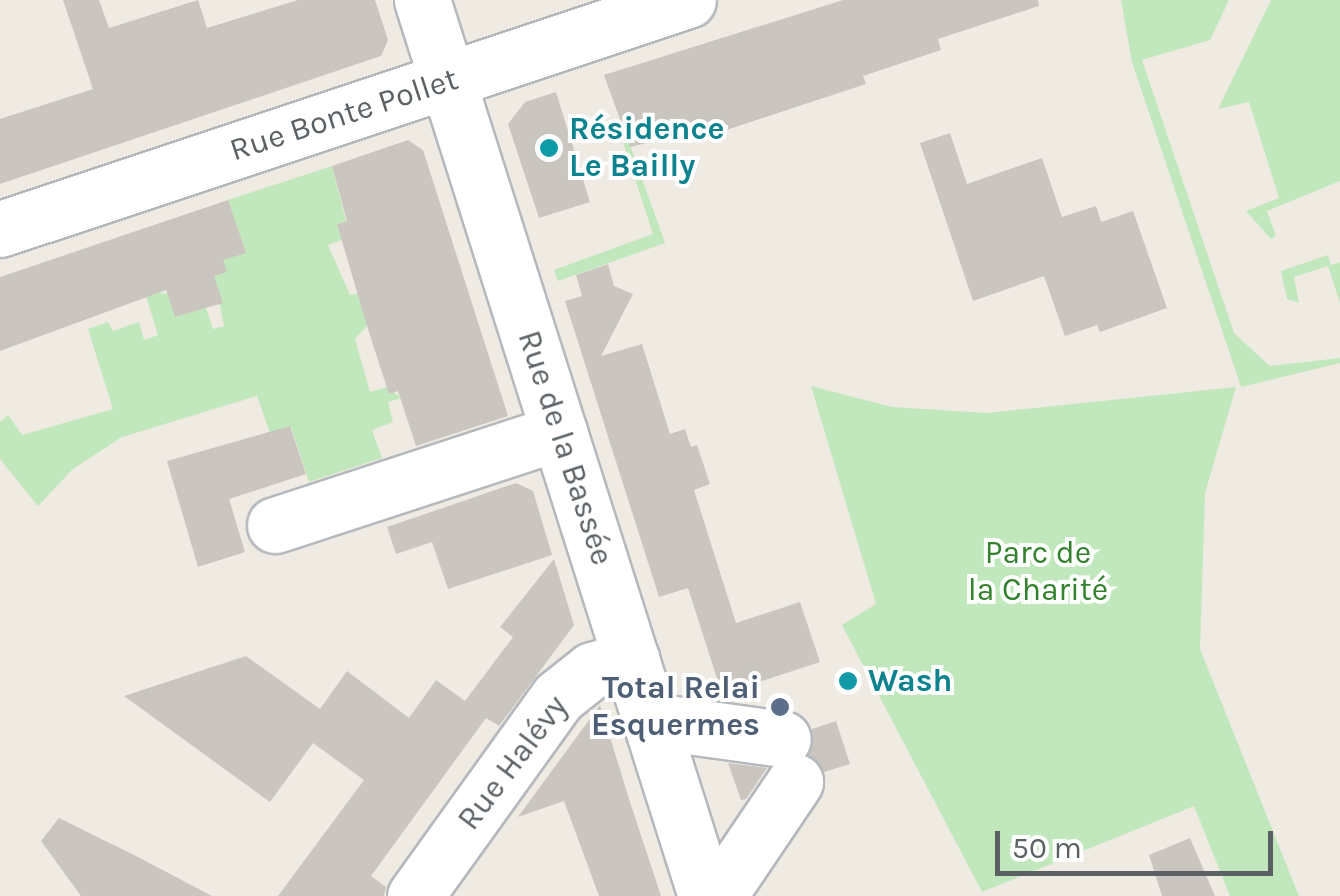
<!DOCTYPE html>
<meta charset="utf-8">
<style>
body{margin:0}
#map{position:relative;width:1340px;height:896px;overflow:hidden;background:#efeae2;font-family:Karla,sans-serif}
div>[style]{position:absolute}
[style*='--x']{left:calc(var(--x)*1px);top:calc(var(--y)*1px);width:calc(var(--w)*1px);rotate:calc(var(--a)*1deg)}
.green>*{inset:0;background:#c1e8bc}
.building>*{inset:0;background:#cac5bf}
.roads{filter:drop-shadow(2px 0 #b5b9be) drop-shadow(-2px 0 #b5b9be) drop-shadow(0 2px #b5b9be) drop-shadow(0 -2px #b5b9be)}
.minor>*{height:55px;margin:-27.5px;padding:0 27.5px;transform-origin:27.5px;border-radius:27.5px;background:#fff}
.dots>*{width:28px;height:28px;translate:-50% -50%;box-sizing:border-box;border:5px solid #fff;border-radius:50%}
span{translate:-50% -50%;white-space:nowrap;text-align:center;line-height:1.15;-webkit-text-stroke:8px #fff;paint-order:stroke}
.street-label{font-size:32px;color:#5a6064}
.culture-label{font-size:32px;color:#0d838f;font-weight:700}
.left{translate:0 -50%;text-align:left}
.park-label{font-size:32px;color:#32822d}
.service-label{font-size:32px;color:#4e5e75;font-weight:700}
.right{translate:-100% -50%;text-align:right}
.scale{position:absolute;left:995px;top:831px;width:278px;height:45px;box-sizing:border-box;border:5px solid #5a6064;border-top:0;padding-left:12px;font-size:30px;line-height:35px;white-space:nowrap;color:#5a6064;-webkit-text-stroke:8px #fff;paint-order:stroke}
</style>
<div id="map">
<div class="green">
<i style="clip-path:polygon(1121px 0,1229px 0,1210px 40px,1142px 60px,1234px 333px,1270px 366px,1340px 358px,1340px 363px,1241px 387px,1132px 62px)"></i>
<i style="clip-path:polygon(1271px 0,1340px 0,1340px 181px,1267px 211px,1276px 236px,1271px 239px,1246px 211px,1279px 198px,1249px 102px,1218px 109px)"></i>
<i style="clip-path:polygon(625px 131px,665px 243px,558px 281px,554px 270px,653px 234px,620px 133px)"></i>
<i style="clip-path:polygon(332px 166px,346px 221px,337px 224px,342px 240px,328px 245px,350px 295px,358px 293px,367px 326px,355px 339px,370px 392px,387px 387px,401px 398px,388px 402px,393px 422px,372px 430px,382px 458px,309px 482px,291px 427px,270px 433px,257px 396px,122px 437px,73px 469px,38px 506px,0 459px,0 422px,8px 415px,22px 435px,113px 409px,88px 329px,108px 322px,113px 331px,139px 322px,144px 340px,158px 335px,144px 290px,168px 294px,175px 317px,206px 308px,213px 329px,224px 326px,214px 276px,223px 260px,245px 252px,228px 200px)"></i>
<i style="clip-path:polygon(1328px 255px,1331px 265px,1340px 262px,1340px 303px,1328px 266px,1294px 277px,1299px 303px,1287px 299px,1281px 271px)"></i>
<i style="clip-path:polygon(811px 386px,892px 407px,986px 413px,1236px 387px,1205px 493px,1200px 649px,1299px 896px,1230px 896px,1194px 806px,982px 892px,842px 625px,876px 604px)"></i>
</div>
<div class="building">
<i style="clip-path:polygon(63px 0,99px 0,109px 28px,198px 0,207px 28px,298px 0,375px 0,388px 40px,381px 56px,0 184px,0 119px,93px 89px)"></i>
<i style="clip-path:polygon(843px 0,1038px 0,1039px 6px,938px 39px,941px 50px,863px 76px,866px 84px,693px 141px,690px 133px,630px 147px,604px 75px)"></i>
<i style="clip-path:polygon(556px 92px,590px 202px,539px 218px,508px 124px,525px 102px)"></i>
<i style="clip-path:polygon(950px 133px,967px 184px,1042px 158px,1062px 217px,1096px 206px,1101px 222px,1133px 211px,1167px 308px,1100px 332px,1097px 325px,1065px 336px,1044px 276px,973px 301px,920px 143px)"></i>
<i style="clip-path:polygon(408px 140px,423px 150px,508px 416px,416px 446px,398px 391px,389px 394px,367px 326px,337px 224px,347px 221px,332px 166px)"></i>
<i style="clip-path:polygon(228px 200px,246px 253px,223px 260px,227px 272px,214px 276px,223px 303px,175px 317px,166px 290px,0 351px,0 277px)"></i>
<i style="clip-path:polygon(608px 264px,614px 286px,633px 294px,601px 356px,642px 344px,670px 434px,685px 429px,691px 447px,697px 445px,710px 484px,694px 490px,736px 623px,800px 602px,820px 662px,722px 694px,688px 588px,659px 597px,565px 301px,582px 296px,576px 275px)"></i>
<i style="clip-path:polygon(290px 426px,306px 474px,229px 499px,245px 552px,198px 567px,167px 461px)"></i>
<i style="clip-path:polygon(516px 483px,533px 491px,552px 555px,448px 589px,432px 542px,396px 554px,387px 527px)"></i>
<i style="clip-path:polygon(554px 559px,574px 625px,499px 726px,486px 718px,371px 876px,386px 887px,384px 896px,278px 896px,364px 780px,313px 743px,270px 802px,124px 696px,246px 656px,320px 709px,347px 671px,409px 718px,436px 680px,465px 701px,513px 637px,500px 627px)"></i>
<i style="clip-path:polygon(600px 705px,631px 805px,661px 896px,599px 896px,564px 801px,518px 817px)"></i>
<i style="clip-path:polygon(836px 721px,850px 764px,824px 772px,809px 755px,812px 729px)"></i>
<i style="clip-path:polygon(728px 763px,767px 768px,746px 799px,741px 800px)"></i>
<i style="clip-path:polygon(59px 818px,136px 856px,212px 896px,81px 896px,41px 841px)"></i>
<i style="clip-path:polygon(1190px 838px,1215px 896px,1162px 896px,1149px 855px)"></i>
</div>
<div class="roads">
<div class="minor">
<i style="--x:422;--y:0;--w:940;--a:72.41"></i>
<i style="--x:0;--y:229;--w:725;--a:-18.41"></i>
<i style="--x:275;--y:525;--w:299;--a:-18.1"></i>
<i style="--x:652;--y:721;--w:132;--a:7.8"></i>
<i style="--x:415;--y:896;--w:245;--a:-54.3"></i>
<i style="--x:558;--y:697;--w:43;--a:-38.5"></i>
<i style="--x:592;--y:670;--w:41;--a:-15.4"></i>
<i style="--x:718;--y:896;--w:138;--a:-56"></i>
</div>
</div>
<div class="dots">
<i style="left:549px;top:148px;background:#0f9aa8"></i>
<i style="left:848px;top:681px;background:#0f9aa8"></i>
<i style="left:780px;top:707px;background:#5c6f8a"></i>
</div>
<div class="street-label">
<span style="left:344px;top:115px;rotate:-18deg">Rue Bonte Pollet</span>
<span style="left:565px;top:448px;rotate:72deg">Rue de la Bassée</span>
<span style="left:513px;top:763px;rotate:-53deg">Rue Halévy</span>
</div>
<div class="culture-label">
<span class="left" style="left:569px;top:148px">Résidence<br>Le Bailly</span>
<span class="left" style="left:868px;top:681px">Wash</span>
</div>
<div class="park-label">
<span style="left:1038px;top:572px">Parc de<br>la Charité</span>
</div>
<div class="service-label">
<span class="right" style="left:760px;top:707px">Total Relai<br>Esquermes</span>
</div>
<div class="scale">50 m</div>
</div>
